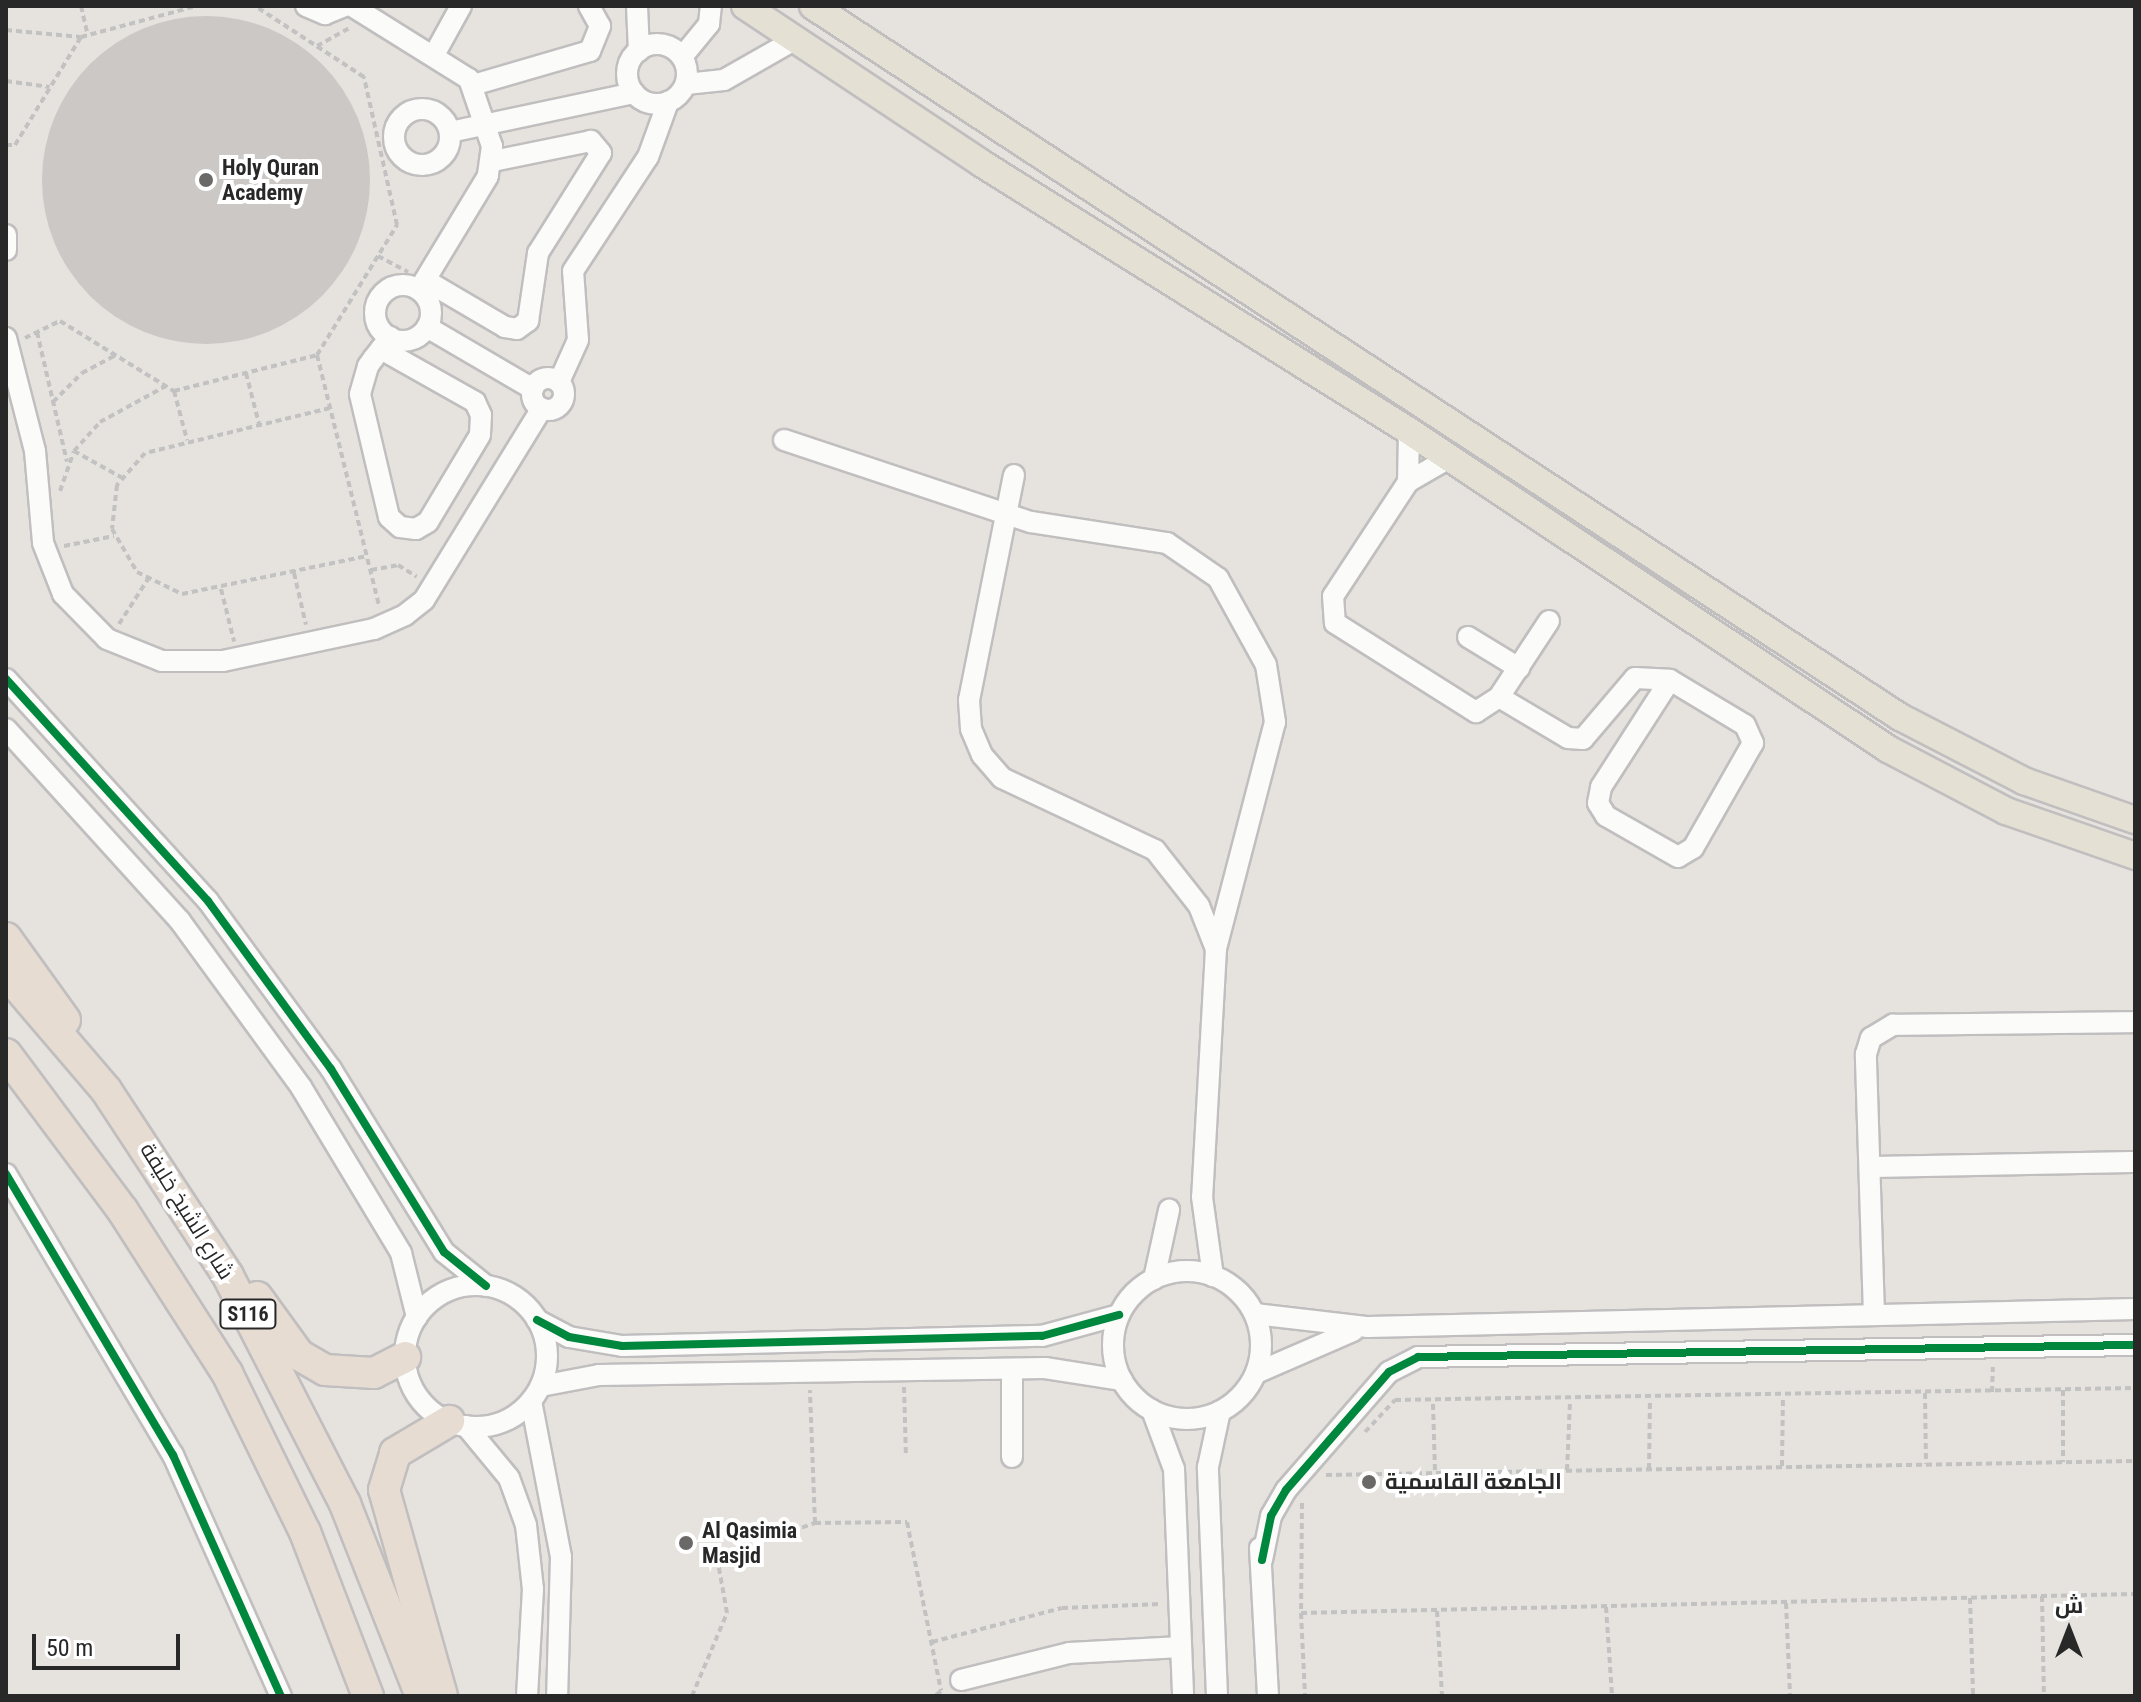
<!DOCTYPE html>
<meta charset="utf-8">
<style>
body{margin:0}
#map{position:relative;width:2141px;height:1702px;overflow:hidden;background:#e6e2de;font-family:"Roboto Condensed",Cairo,sans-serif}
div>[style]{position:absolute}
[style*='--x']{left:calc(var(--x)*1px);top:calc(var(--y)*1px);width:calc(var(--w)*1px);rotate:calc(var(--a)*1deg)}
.building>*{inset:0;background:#cbc8c5}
.round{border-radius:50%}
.path>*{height:4px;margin-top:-2px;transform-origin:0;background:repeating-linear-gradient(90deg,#c3c2c2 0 6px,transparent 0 10px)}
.roads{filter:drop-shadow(2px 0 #c0bebf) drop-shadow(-2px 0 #c0bebf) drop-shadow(0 2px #c0bebf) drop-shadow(0 -2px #c0bebf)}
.minor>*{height:20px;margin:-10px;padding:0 10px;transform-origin:10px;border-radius:10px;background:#fbfbfa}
.minor>.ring{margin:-10px;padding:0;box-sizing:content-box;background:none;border:20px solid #fbfbfa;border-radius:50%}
.major>*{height:26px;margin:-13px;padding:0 13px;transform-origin:13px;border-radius:13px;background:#e4e0d3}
.highway>*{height:30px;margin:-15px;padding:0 15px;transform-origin:15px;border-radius:15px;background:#e7dcd2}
.cycleway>*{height:8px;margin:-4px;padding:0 4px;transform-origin:4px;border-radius:4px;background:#00873e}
.dots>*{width:22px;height:22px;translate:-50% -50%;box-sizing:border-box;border:4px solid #fff;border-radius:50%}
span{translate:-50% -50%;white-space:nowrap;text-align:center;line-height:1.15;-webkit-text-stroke:8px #fff;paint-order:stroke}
.shield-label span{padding:2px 6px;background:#fff;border:2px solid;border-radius:6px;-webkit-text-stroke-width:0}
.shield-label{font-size:20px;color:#282828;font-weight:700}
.poi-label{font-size:22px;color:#282828;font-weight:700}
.left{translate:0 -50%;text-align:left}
.street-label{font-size:22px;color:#282828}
.frame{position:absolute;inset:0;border:8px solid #282828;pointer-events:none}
.north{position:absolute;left:2029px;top:1590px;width:80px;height:80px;-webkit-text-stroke:6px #fff;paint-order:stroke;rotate:0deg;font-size:22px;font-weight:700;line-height:32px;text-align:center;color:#282828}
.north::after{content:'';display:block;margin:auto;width:28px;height:36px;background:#282828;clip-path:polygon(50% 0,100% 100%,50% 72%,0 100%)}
.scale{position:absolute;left:32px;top:1634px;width:148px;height:36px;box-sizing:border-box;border:4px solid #282828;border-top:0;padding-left:10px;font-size:24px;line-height:28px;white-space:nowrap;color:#282828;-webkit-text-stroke:6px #fff;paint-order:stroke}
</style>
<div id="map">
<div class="building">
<i class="round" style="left:42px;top:16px;width:328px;height:328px"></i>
</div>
<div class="path">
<i style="--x:81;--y:6;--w:28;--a:77"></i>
<i style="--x:6;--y:30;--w:75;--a:5.3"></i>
<i style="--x:317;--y:46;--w:38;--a:-29"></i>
<i style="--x:6;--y:81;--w:44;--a:7.8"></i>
<i style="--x:6;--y:145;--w:9;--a:0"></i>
<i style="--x:15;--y:145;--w:127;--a:-58.6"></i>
<i style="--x:81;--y:37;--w:120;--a:-15"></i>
<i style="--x:378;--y:256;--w:34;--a:28"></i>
<i style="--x:37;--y:332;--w:133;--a:77"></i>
<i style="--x:25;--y:338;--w:39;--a:-26"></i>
<i style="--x:60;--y:321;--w:134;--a:31.6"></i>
<i style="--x:174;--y:391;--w:147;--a:-14.1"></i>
<i style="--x:317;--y:355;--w:153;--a:-58.4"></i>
<i style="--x:397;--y:225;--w:152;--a:-102.6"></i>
<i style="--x:364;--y:77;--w:130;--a:-146.9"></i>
<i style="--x:317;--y:355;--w:258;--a:76.1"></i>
<i style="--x:246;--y:373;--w:53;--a:75.7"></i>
<i style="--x:174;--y:391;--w:51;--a:75.1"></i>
<i style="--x:53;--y:402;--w:41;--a:-45"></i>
<i style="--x:82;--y:373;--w:38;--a:-28"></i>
<i style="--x:330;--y:408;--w:190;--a:166.3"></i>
<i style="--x:145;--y:453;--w:43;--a:131.2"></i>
<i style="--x:117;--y:485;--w:44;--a:96.5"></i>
<i style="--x:112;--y:529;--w:50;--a:59.8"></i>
<i style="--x:137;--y:572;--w:50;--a:26.1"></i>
<i style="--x:182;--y:594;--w:189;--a:-11.6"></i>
<i style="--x:74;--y:451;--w:54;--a:29"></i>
<i style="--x:60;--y:491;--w:42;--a:-70.7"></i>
<i style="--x:74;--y:451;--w:39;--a:-48"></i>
<i style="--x:100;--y:422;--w:75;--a:-28.6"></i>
<i style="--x:64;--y:546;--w:51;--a:-11.3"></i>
<i style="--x:371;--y:570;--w:27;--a:-10"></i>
<i style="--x:398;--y:565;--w:22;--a:32"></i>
<i style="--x:294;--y:573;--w:53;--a:77"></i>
<i style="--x:221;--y:589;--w:54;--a:76"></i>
<i style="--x:119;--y:624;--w:54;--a:-57.2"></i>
<i style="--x:904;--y:1387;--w:70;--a:88.4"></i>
<i style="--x:2063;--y:1390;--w:72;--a:90"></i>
<i style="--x:1992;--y:1392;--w:25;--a:-88"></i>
<i style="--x:1925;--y:1393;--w:71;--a:89.2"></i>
<i style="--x:1433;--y:1404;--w:69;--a:88.3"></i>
<i style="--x:1365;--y:1432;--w:44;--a:-46.8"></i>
<i style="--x:1395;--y:1400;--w:740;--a:-0.93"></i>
<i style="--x:1782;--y:1466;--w:70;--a:-89.2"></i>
<i style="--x:1649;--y:1469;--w:70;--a:-89.2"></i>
<i style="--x:1567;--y:1470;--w:69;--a:-87.5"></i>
<i style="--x:1326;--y:1475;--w:809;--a:-0.99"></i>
<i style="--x:1302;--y:1503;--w:110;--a:90.5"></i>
<i style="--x:1301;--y:1613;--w:834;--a:-1.31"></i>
<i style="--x:815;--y:1523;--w:92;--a:-0.6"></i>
<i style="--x:907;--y:1522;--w:172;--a:78.6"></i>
<i style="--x:941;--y:1691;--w:8;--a:140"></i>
<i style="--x:2042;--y:1596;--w:100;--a:88.9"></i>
<i style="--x:1970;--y:1598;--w:98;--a:88.2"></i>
<i style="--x:1786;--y:1603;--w:93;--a:87.5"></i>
<i style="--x:1606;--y:1607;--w:89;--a:86.1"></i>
<i style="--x:1437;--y:1611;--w:85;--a:86.6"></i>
<i style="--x:1301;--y:1613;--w:83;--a:87.2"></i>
<i style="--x:932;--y:1642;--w:134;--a:-14.7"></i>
<i style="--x:1062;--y:1608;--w:99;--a:-2.3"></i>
<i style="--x:692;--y:1696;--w:90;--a:-67.1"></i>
<i style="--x:727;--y:1613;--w:57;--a:-100.1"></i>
<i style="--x:717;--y:1557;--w:104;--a:-19.1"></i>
<i style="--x:815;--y:1523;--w:133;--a:-92.2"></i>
</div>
<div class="roads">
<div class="minor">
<i style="--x:306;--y:6;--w:21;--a:23"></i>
<i style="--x:325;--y:14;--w:22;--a:-22"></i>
<i style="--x:352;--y:6;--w:138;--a:32"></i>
<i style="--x:469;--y:79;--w:71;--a:71.1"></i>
<i style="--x:492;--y:146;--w:30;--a:98"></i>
<i style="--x:488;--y:176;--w:133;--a:121.2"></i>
<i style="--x:637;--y:6;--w:45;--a:87.5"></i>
<i class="ring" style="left:627px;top:44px;width:40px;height:40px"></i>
<i style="--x:434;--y:55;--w:56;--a:-61.1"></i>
<i style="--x:682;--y:57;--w:43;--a:-50.7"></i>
<i style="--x:709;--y:24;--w:18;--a:-84"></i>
<i style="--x:686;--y:84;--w:38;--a:-6"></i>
<i style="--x:724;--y:80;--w:83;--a:-29.7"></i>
<i style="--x:473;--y:85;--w:122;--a:-16.2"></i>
<i style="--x:590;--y:51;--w:27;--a:-68"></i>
<i style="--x:600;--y:26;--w:23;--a:-119"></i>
<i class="ring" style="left:394px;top:109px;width:36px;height:36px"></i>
<i style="--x:450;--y:132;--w:188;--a:-12"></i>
<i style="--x:6;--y:235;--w:15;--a:90"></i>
<i style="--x:425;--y:280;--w:93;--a:30.4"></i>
<i style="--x:505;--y:327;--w:12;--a:9"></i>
<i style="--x:517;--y:329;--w:14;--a:-36"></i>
<i style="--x:528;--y:321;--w:69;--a:-81.6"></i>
<i style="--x:538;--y:253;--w:118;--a:-57.8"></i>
<i style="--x:601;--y:153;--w:16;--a:-130"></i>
<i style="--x:591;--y:141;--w:100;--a:168.5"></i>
<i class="ring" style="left:375px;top:285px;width:36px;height:36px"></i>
<i style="--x:427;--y:327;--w:123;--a:30.3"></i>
<i style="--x:6;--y:338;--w:117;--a:75.6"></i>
<i style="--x:35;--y:451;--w:92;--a:85"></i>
<i style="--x:43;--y:543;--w:55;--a:68.6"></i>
<i style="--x:63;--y:594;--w:63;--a:45.6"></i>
<i style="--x:107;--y:639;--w:59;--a:21.8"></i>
<i style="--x:162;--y:661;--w:61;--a:0"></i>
<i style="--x:223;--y:661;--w:154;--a:-12"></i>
<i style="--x:374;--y:629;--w:34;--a:-24"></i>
<i style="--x:405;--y:615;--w:24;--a:-38"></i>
<i style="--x:424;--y:600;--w:225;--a:-58.4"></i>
<i style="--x:381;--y:349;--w:108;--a:29.4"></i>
<i style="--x:475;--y:402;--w:14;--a:65"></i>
<i style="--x:481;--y:415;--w:20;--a:93"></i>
<i style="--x:480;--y:435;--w:101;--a:120.9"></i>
<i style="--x:428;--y:522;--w:14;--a:150"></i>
<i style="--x:416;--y:529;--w:16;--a:-173"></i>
<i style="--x:400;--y:527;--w:15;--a:-138"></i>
<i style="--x:389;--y:517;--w:126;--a:-103.3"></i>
<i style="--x:360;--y:394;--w:29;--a:-74"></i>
<i style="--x:368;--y:366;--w:9;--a:-54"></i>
<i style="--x:373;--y:359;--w:28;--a:-52"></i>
<i class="ring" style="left:532px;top:378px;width:12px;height:12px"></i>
<i style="--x:559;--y:382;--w:46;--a:-65.7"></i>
<i style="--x:578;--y:340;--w:69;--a:-94.1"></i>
<i style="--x:573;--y:271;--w:136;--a:-56.7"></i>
<i style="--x:648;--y:157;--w:59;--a:-70"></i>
<i style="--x:784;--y:440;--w:260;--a:18.4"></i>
<i style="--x:1031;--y:522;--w:138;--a:8.8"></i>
<i style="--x:1167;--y:543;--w:62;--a:34.5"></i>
<i style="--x:1218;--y:578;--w:99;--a:61.1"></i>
<i style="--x:1266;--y:665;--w:58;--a:81"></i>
<i style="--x:1275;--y:722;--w:235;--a:104.6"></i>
<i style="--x:1449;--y:458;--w:48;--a:149.7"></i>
<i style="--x:1408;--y:482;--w:136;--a:123.3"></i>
<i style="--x:1333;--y:596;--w:27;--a:86"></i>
<i style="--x:1335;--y:623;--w:167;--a:32.3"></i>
<i style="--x:1476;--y:712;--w:27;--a:-33"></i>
<i style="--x:1499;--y:697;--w:91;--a:-56.7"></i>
<i style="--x:1014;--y:475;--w:229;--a:101.3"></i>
<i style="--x:969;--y:700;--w:29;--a:86"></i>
<i style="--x:971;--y:729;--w:28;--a:67"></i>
<i style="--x:982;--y:755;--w:30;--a:49"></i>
<i style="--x:1002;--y:778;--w:169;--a:25.2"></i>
<i style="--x:1155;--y:850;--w:71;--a:51.8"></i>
<i style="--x:1199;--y:906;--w:46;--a:68.4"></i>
<i style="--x:1216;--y:949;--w:248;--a:93.2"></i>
<i style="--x:1202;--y:1197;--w:80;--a:82.1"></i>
<i style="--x:1408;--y:482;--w:51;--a:-88.9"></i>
<i style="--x:1468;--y:637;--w:60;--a:31.3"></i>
<i style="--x:6;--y:679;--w:300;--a:47.7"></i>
<i style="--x:208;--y:901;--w:208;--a:53.8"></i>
<i style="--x:331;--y:1069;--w:215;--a:58.3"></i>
<i style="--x:444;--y:1252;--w:54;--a:39"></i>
<i style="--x:1670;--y:680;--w:87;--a:31"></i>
<i style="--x:1745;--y:725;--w:20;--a:66"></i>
<i style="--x:1753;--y:743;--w:121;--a:119.7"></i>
<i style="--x:1693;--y:848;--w:17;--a:149"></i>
<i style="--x:1678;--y:857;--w:83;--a:-150.3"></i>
<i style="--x:1606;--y:816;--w:15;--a:-122"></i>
<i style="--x:1598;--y:803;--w:16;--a:-79"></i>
<i style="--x:1601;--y:787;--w:127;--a:-57.2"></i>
<i style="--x:1499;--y:697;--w:80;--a:30.7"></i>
<i style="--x:1568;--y:738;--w:15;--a:4"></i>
<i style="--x:1583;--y:739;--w:80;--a:-49.6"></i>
<i style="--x:1635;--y:678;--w:35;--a:3"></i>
<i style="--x:6;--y:729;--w:259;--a:47.8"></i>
<i style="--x:180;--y:921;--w:205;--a:53.9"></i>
<i style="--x:301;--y:1087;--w:194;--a:58.9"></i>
<i style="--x:401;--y:1253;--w:66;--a:76"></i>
<i style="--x:1870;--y:1167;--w:265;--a:-1.1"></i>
<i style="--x:6;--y:1174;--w:327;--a:59.3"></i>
<i style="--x:173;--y:1455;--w:264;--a:65.9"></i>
<i class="ring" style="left:1113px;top:1271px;width:128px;height:128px"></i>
<i style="--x:1154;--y:1279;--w:71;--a:-77.7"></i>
<i class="ring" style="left:405px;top:1285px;width:122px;height:122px"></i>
<i style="--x:1255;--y:1314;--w:114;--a:6.6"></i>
<i style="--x:1368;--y:1327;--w:767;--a:-1.34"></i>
<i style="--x:1874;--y:1315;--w:261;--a:-91.8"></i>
<i style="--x:1866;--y:1054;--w:17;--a:-73"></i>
<i style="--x:1871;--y:1038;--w:26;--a:-31"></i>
<i style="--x:1893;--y:1025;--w:242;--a:-0.7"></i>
<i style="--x:537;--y:1320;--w:36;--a:28"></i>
<i style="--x:569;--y:1337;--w:54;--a:9.6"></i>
<i style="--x:622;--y:1346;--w:420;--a:-1.4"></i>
<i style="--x:1042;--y:1336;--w:80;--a:-15.3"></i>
<i style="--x:1012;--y:1369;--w:88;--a:90"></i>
<i style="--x:1256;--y:1373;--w:106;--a:-23.4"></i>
<i style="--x:541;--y:1386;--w:59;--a:-10.7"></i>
<i style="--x:599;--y:1375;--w:446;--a:-0.9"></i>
<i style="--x:1045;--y:1368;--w:78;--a:8.9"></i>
<i style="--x:531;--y:1401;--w:159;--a:79.1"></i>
<i style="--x:561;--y:1557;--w:139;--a:91.6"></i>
<i style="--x:1152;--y:1410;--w:63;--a:69.6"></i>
<i style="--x:1174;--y:1469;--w:227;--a:87.7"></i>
<i style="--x:466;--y:1426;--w:67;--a:50.4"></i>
<i style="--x:509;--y:1478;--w:50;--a:70.1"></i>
<i style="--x:526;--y:1525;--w:64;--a:83.8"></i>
<i style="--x:533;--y:1589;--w:107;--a:93.2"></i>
<i style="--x:1260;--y:1548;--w:148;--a:86.9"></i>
<i style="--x:1262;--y:1560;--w:45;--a:-78.4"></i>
<i style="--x:1271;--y:1516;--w:30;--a:-60"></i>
<i style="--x:1286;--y:1490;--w:157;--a:-48.9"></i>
<i style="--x:1389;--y:1372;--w:33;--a:-27"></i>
<i style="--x:1418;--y:1357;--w:717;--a:-0.96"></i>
<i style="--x:961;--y:1680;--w:111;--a:-14"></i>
<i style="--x:1069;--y:1653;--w:112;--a:-3.1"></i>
<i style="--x:1217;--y:1696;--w:229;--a:-92.3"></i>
<i style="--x:1208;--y:1467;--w:57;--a:-77.9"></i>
</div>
<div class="major">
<i style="--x:745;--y:6;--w:283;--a:33.6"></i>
<i style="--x:981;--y:163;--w:505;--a:32.05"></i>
<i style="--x:1409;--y:431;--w:575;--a:33.58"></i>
<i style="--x:1888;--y:749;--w:133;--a:27.7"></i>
<i style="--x:2006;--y:811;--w:137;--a:19.2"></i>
<i style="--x:813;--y:6;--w:1299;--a:33.19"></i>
<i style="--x:1900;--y:717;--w:140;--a:27.3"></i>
<i style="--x:2024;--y:781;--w:118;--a:19.4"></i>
</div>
<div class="highway">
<i style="--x:6;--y:938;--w:101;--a:54.3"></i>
<i style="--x:6;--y:973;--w:154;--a:49.5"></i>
<i style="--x:106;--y:1090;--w:222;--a:56.7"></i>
<i style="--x:228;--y:1276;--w:256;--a:62.8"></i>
<i style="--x:345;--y:1504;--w:206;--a:68.4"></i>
<i style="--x:6;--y:1054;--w:196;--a:53.3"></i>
<i style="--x:123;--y:1211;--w:193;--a:57.3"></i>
<i style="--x:227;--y:1373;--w:177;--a:63.9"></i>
<i style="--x:305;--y:1532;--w:176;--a:69"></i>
<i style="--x:257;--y:1297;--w:72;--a:54.1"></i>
<i style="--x:299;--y:1355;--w:30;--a:30"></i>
<i style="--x:325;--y:1370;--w:49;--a:3.5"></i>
<i style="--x:374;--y:1373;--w:35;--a:-27"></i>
<i style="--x:442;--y:1696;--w:214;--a:-105.7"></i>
<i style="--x:384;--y:1490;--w:39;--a:-73"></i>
<i style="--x:395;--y:1453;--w:63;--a:-30.7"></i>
</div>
</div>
<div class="cycleway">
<i style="--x:6;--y:679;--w:300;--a:47.7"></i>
<i style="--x:208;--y:901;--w:208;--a:53.8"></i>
<i style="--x:331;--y:1069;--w:215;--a:58.3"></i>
<i style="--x:444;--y:1252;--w:54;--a:39"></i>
<i style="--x:6;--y:1174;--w:327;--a:59.3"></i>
<i style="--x:173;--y:1455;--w:264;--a:65.9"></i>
<i style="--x:537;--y:1320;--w:36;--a:28"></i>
<i style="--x:569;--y:1337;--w:54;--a:9.6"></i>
<i style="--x:622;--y:1346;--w:420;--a:-1.4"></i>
<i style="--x:1042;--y:1336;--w:80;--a:-15.3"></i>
<i style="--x:1262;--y:1560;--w:45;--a:-78.4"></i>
<i style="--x:1271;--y:1516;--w:30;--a:-60"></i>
<i style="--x:1286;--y:1490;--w:157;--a:-48.9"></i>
<i style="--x:1389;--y:1372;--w:33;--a:-27"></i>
<i style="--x:1418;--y:1357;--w:717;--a:-0.96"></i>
</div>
<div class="dots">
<i style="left:206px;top:180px;background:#6a6968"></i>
<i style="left:1369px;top:1482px;background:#6a6968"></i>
<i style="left:686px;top:1543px;background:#6a6968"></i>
</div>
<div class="shield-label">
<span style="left:248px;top:1314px">S116</span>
</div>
<div class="poi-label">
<span class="left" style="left:222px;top:180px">Holy Quran<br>Academy</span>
<span class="left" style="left:1385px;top:1482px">الجامعة القاسمية</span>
<span class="left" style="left:702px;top:1543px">Al Qasimia<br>Masjid</span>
</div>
<div class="street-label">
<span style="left:187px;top:1211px;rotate:58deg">شارع الشيخ خليفة</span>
</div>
<div class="frame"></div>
<div class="north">ش</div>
<div class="scale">50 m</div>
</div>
